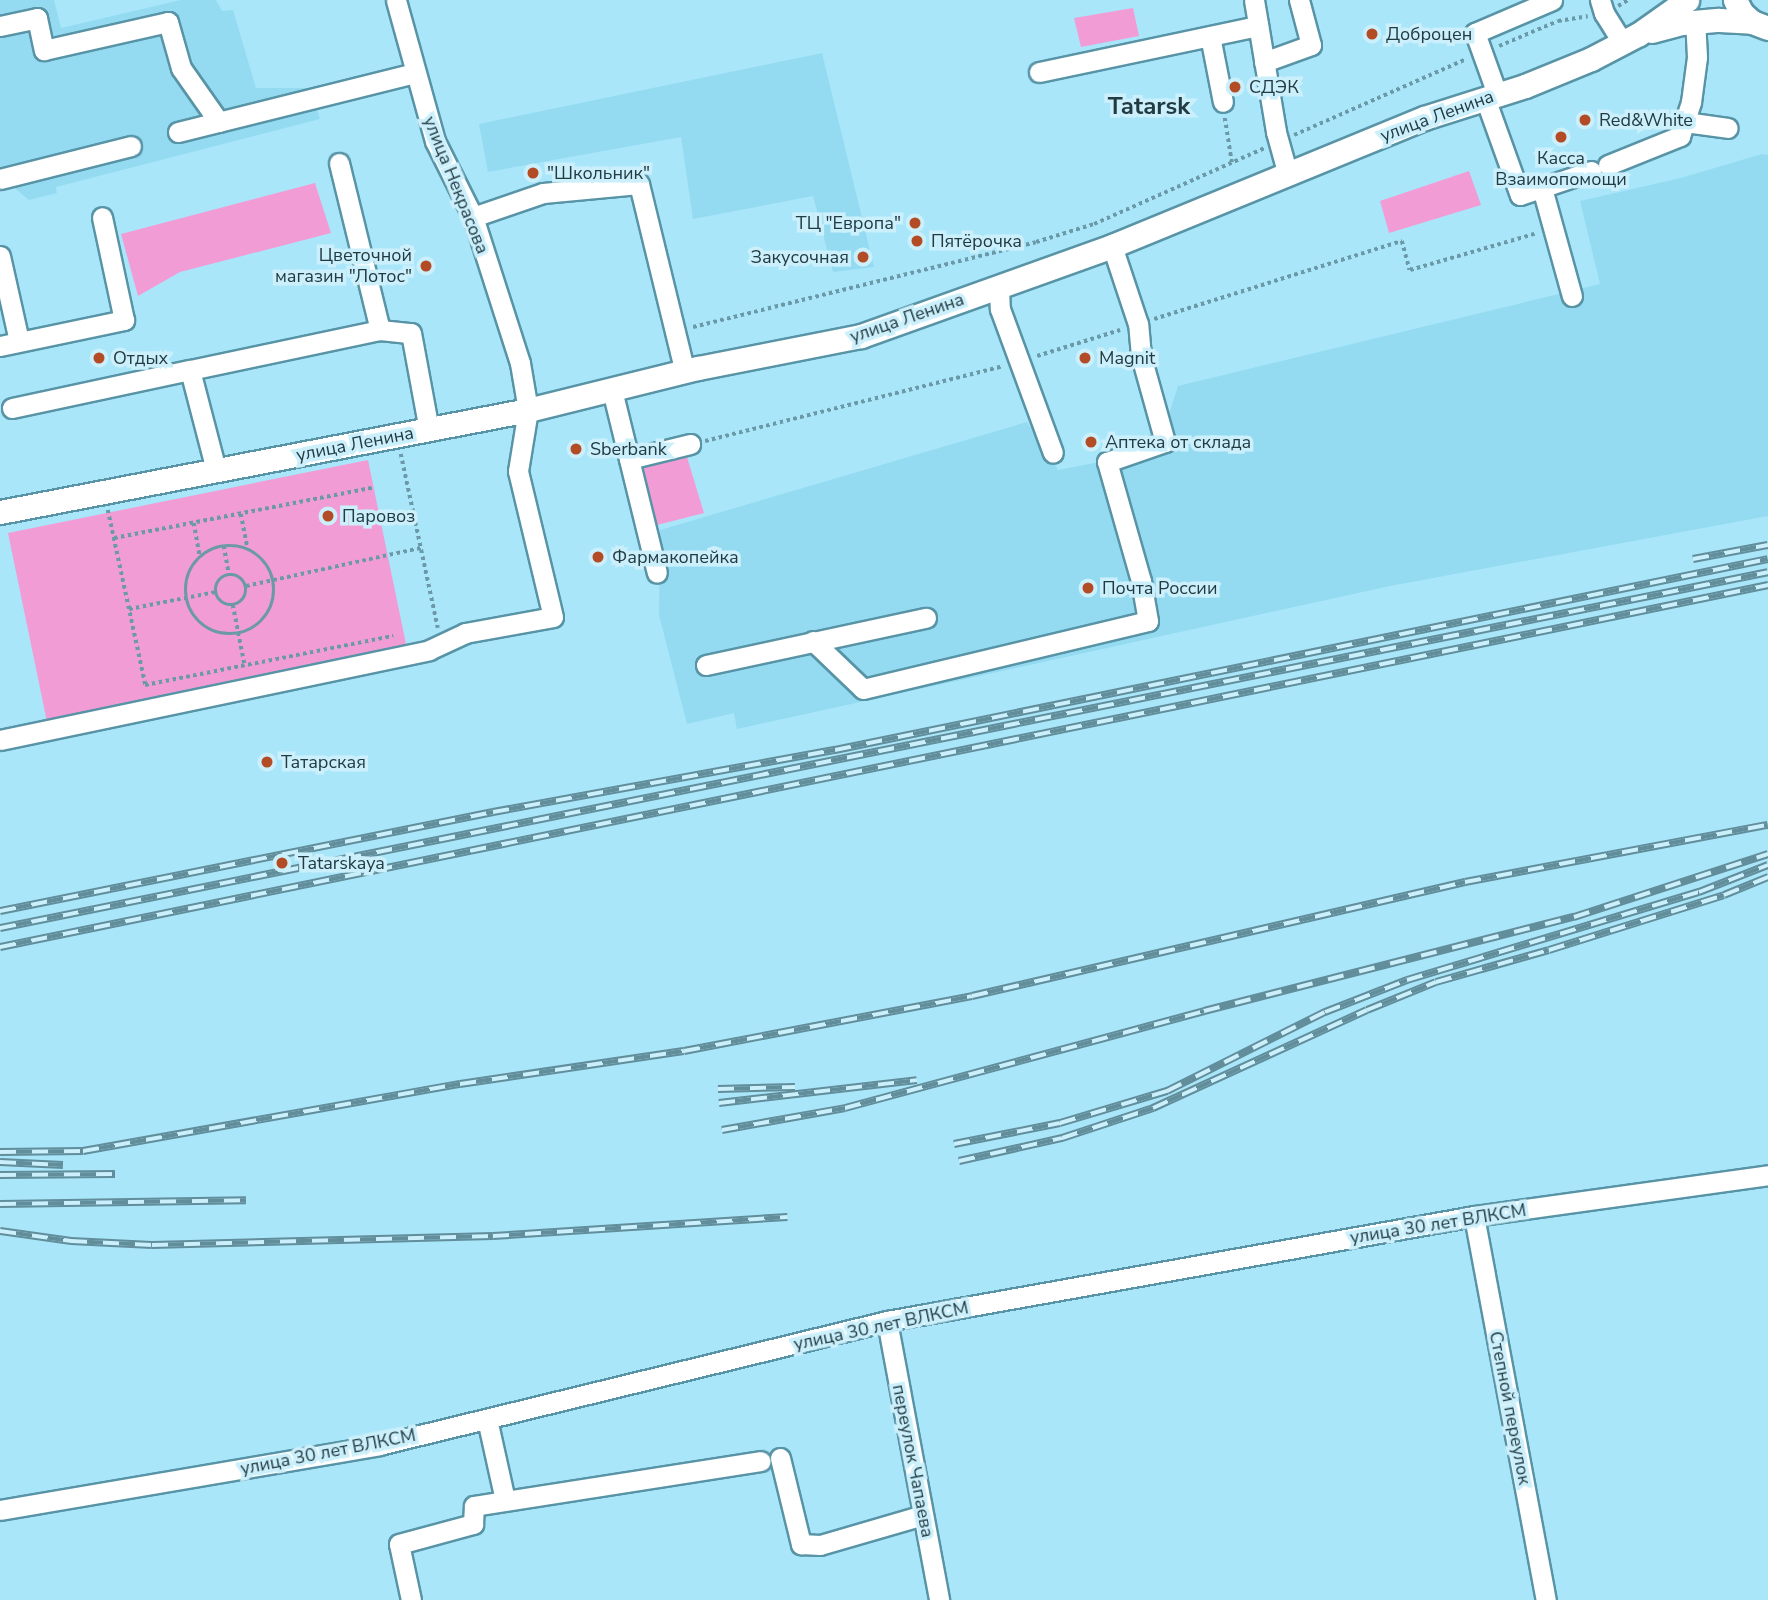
<!DOCTYPE html>
<meta charset="utf-8">
<style>
body{margin:0}
#map{position:relative;width:1768px;height:1600px;overflow:hidden;background:#a9e6fa;font-family:"Nunito Sans",sans-serif}
div>[style]{position:absolute}
[style*='--x']{left:calc(var(--x)*1px);top:calc(var(--y)*1px);width:calc(var(--w)*1px);rotate:calc(var(--a)*1deg)}
.built>*{inset:0;background:#94dbf2}
.green>*{inset:0;background:#f29cd6}
.path>*{height:3.5px;margin-top:-1.75px;transform-origin:0;background:repeating-linear-gradient(90deg,#6c99a7 0 3.5px,transparent 0 7px)}
.path>.ring{margin:-1.75px;padding:0;box-sizing:content-box;background:none;border:3.5px solid #6c99a7;border-radius:50%}
.roads{filter:drop-shadow(2px 0 #5894a6) drop-shadow(-2px 0 #5894a6) drop-shadow(0 2px #5894a6) drop-shadow(0 -2px #5894a6)}
.minor>*{height:19px;margin:-9.5px;padding:0 9.5px;transform-origin:9.5px;border-radius:9.5px;background:#fff}
.major>*{height:23px;margin:-11.5px;padding:0 11.5px;transform-origin:11.5px;border-radius:11.5px;background:#fff}
.rail>*{height:8px;margin-top:-4px;transform-origin:0;background:repeating-linear-gradient(90deg,#cbeffb 0 16px,#628d9a 0 32px);box-sizing:border-box;border-block:2px solid #628d9a}
.dots>*{width:19px;height:19px;translate:-50% -50%;box-sizing:border-box;border:4px solid #cbeffb;border-radius:50%}
span{translate:-50% -50%;white-space:nowrap;text-align:center;line-height:1.15;-webkit-text-stroke:7px #cbeffb;paint-order:stroke}
.poi-label{font-size:18px;color:#223b43}
.left{translate:0 -50%;text-align:left}
.right{translate:-100% -50%;text-align:right}
.street-label{font-size:18px;color:#223b43}
.district-label{font-size:24px;color:#223b43;font-weight:700}
</style>
<div id="map">
<div class="built">
<i style="clip-path:polygon(0 0,54px 0,61px 28px,181px 0,216px 0,222px 11px,233px 10px,256px 88px,310px 88px,320px 119px,56px 187px,57px 193px,29px 200px,0 176px)"></i>
<i style="clip-path:polygon(822px 53px,874px 267px,833px 272px,813px 196px,693px 219px,681px 137px,488px 172px,479px 124px)"></i>
<i style="clip-path:polygon(1762px 154px,1768px 155px,1768px 516px,1390px 586px,737px 729px,734px 713px,687px 724px,659px 615px,660px 530px,1027px 422px,1058px 470px,1157px 451px,1178px 386px,1600px 284px,1580px 201px,1681px 178px)"></i>
</div>
<div class="green">
<i style="clip-path:polygon(1133px 8px,1139px 36px,1081px 47px,1074px 18px)"></i>
<i style="clip-path:polygon(1469px 171px,1481px 205px,1389px 233px,1380px 201px)"></i>
<i style="clip-path:polygon(315px 183px,331px 233px,180px 272px,138px 296px,121px 234px)"></i>
<i style="clip-path:polygon(687px 457px,704px 513px,657px 525px,641px 468px)"></i>
<i style="clip-path:polygon(368px 460px,407px 649px,47px 722px,8px 533px)"></i>
</div>
<div class="path">
<i style="--x:1618;--y:6;--w:12;--a:-31"></i>
<i style="--x:1499;--y:46;--w:64;--a:-23"></i>
<i style="--x:1558;--y:21;--w:30;--a:-9"></i>
<i style="--x:1225;--y:118;--w:45;--a:81"></i>
<i style="--x:1294;--y:135;--w:188;--a:-23.8"></i>
<i style="--x:1154;--y:319;--w:260;--a:-17.5"></i>
<i style="--x:1402;--y:241;--w:30;--a:75"></i>
<i style="--x:1410;--y:270;--w:132;--a:-16.2"></i>
<i style="--x:693;--y:327;--w:353;--a:-13.9"></i>
<i style="--x:1036;--y:242;--w:61;--a:-17.2"></i>
<i style="--x:1094;--y:224;--w:187;--a:-24"></i>
<i style="--x:1037;--y:356;--w:87;--a:-17.4"></i>
<i style="--x:705;--y:441;--w:307;--a:-14.1"></i>
<i style="--x:401;--y:454;--w:178;--a:78"></i>
<i style="--x:108;--y:510;--w:181;--a:77.9"></i>
<i style="--x:241;--y:514;--w:36;--a:79"></i>
<i style="--x:194;--y:523;--w:35;--a:80"></i>
<i style="--x:114;--y:538;--w:263;--a:-11"></i>
<i class="ring" style="left:186px;top:546px;width:84.5px;height:84.5px"></i>
<i style="--x:224;--y:546;--w:28;--a:80"></i>
<i class="ring" style="left:216px;top:575px;width:26.5px;height:26.5px"></i>
<i style="--x:246;--y:586;--w:179;--a:-12.3"></i>
<i style="--x:233;--y:605;--w:62;--a:78.9"></i>
<i style="--x:129;--y:609;--w:89;--a:-11.1"></i>
<i style="--x:145;--y:685;--w:253;--a:-11.2"></i>
</div>
<div class="roads">
<div class="minor">
<i style="--x:1254;--y:0;--w:134;--a:80.5"></i>
<i style="--x:1276;--y:132;--w:45;--a:74.4"></i>
<i style="--x:1600;--y:0;--w:14;--a:73"></i>
<i style="--x:1604;--y:13;--w:36;--a:58"></i>
<i style="--x:0;--y:26;--w:38;--a:-12"></i>
<i style="--x:37;--y:18;--w:33;--a:78"></i>
<i style="--x:44;--y:50;--w:127;--a:-12.7"></i>
<i style="--x:168;--y:22;--w:48;--a:74.2"></i>
<i style="--x:181;--y:68;--w:66;--a:54.9"></i>
<i style="--x:1210;--y:36;--w:67;--a:78.9"></i>
<i style="--x:1264;--y:62;--w:50;--a:-19.9"></i>
<i style="--x:1311;--y:45;--w:47;--a:-104.9"></i>
<i style="--x:1039;--y:72;--w:224;--a:-11.9"></i>
<i style="--x:1497;--y:94;--w:65;--a:-109.8"></i>
<i style="--x:1475;--y:33;--w:84;--a:-23.2"></i>
<i style="--x:1485;--y:98;--w:103;--a:70.2"></i>
<i style="--x:1520;--y:195;--w:75;--a:-18.7"></i>
<i style="--x:1685;--y:122;--w:43;--a:7.9"></i>
<i style="--x:178;--y:132;--w:244;--a:-14"></i>
<i style="--x:1608;--y:165;--w:78;--a:-21.9"></i>
<i style="--x:1680;--y:136;--w:36;--a:-72"></i>
<i style="--x:1691;--y:102;--w:45;--a:-82.4"></i>
<i style="--x:1697;--y:57;--w:35;--a:-93"></i>
<i style="--x:0;--y:179;--w:135;--a:-14.1"></i>
<i style="--x:1542;--y:188;--w:112;--a:74.5"></i>
<i style="--x:473;--y:217;--w:74;--a:-18.9"></i>
<i style="--x:543;--y:193;--w:96;--a:-5.4"></i>
<i style="--x:639;--y:184;--w:194;--a:76.3"></i>
<i style="--x:0;--y:256;--w:87;--a:77.4"></i>
<i style="--x:999;--y:286;--w:23;--a:88"></i>
<i style="--x:1000;--y:309;--w:153;--a:69.8"></i>
<i style="--x:380;--y:330;--w:31;--a:6"></i>
<i style="--x:411;--y:333;--w:99;--a:79.5"></i>
<i style="--x:0;--y:346;--w:127;--a:-11.8"></i>
<i style="--x:124;--y:320;--w:105;--a:-102.1"></i>
<i style="--x:612;--y:390;--w:188;--a:76.2"></i>
<i style="--x:12;--y:408;--w:182;--a:-12.1"></i>
<i style="--x:629;--y:459;--w:63;--a:-13.8"></i>
<i style="--x:216;--y:470;--w:103;--a:-104.6"></i>
<i style="--x:190;--y:370;--w:194;--a:-11.9"></i>
<i style="--x:380;--y:330;--w:172;--a:-103.8"></i>
<i style="--x:813;--y:641;--w:69;--a:43.8"></i>
<i style="--x:863;--y:689;--w:293;--a:-13.4"></i>
<i style="--x:1148;--y:621;--w:41;--a:-99.9"></i>
<i style="--x:1141;--y:581;--w:124;--a:-105.9"></i>
<i style="--x:1107;--y:462;--w:61;--a:-19"></i>
<i style="--x:1165;--y:442;--w:89;--a:-105.6"></i>
<i style="--x:1141;--y:356;--w:32;--a:-95"></i>
<i style="--x:1138;--y:324;--w:82;--a:-108.4"></i>
<i style="--x:706;--y:665;--w:225;--a:-12.1"></i>
<i style="--x:0;--y:740;--w:438;--a:-11.8"></i>
<i style="--x:429;--y:650;--w:40;--a:-25"></i>
<i style="--x:465;--y:633;--w:89;--a:-10.3"></i>
<i style="--x:553;--y:617;--w:150;--a:-103.5"></i>
<i style="--x:518;--y:471;--w:62;--a:-80.7"></i>
<i style="--x:528;--y:410;--w:48;--a:-99.7"></i>
<i style="--x:520;--y:363;--w:153;--a:-107.8"></i>
<i style="--x:473;--y:217;--w:85;--a:-116.6"></i>
<i style="--x:435;--y:141;--w:146;--a:-105.5"></i>
<i style="--x:1474;--y:1216;--w:391;--a:79.4"></i>
<i style="--x:887;--y:1321;--w:284;--a:79.4"></i>
<i style="--x:487;--y:1419;--w:83;--a:77.5"></i>
<i style="--x:780;--y:1458;--w:89;--a:76.3"></i>
<i style="--x:801;--y:1544;--w:19;--a:3"></i>
<i style="--x:820;--y:1545;--w:107;--a:-16.2"></i>
<i style="--x:0;--y:1510;--w:385;--a:-9.7"></i>
<i style="--x:379;--y:1445;--w:523;--a:-13.72"></i>
<i style="--x:887;--y:1321;--w:596;--a:-10.14"></i>
<i style="--x:1474;--y:1216;--w:297;--a:-7.9"></i>
<i style="--x:411;--y:1600;--w:57;--a:-102.1"></i>
<i style="--x:399;--y:1544;--w:77;--a:-15.1"></i>
<i style="--x:473;--y:1524;--w:18;--a:-87"></i>
<i style="--x:474;--y:1506;--w:290;--a:-8.9"></i>
</div>
<div class="major">
<i style="--x:1735;--y:0;--w:15;--a:62"></i>
<i style="--x:1742;--y:13;--w:13;--a:42"></i>
<i style="--x:1752;--y:22;--w:17;--a:21"></i>
<i style="--x:1652;--y:31;--w:31;--a:-15"></i>
<i style="--x:1682;--y:23;--w:37;--a:-5"></i>
<i style="--x:1719;--y:20;--w:33;--a:3"></i>
<i style="--x:0;--y:512;--w:538;--a:-10.93"></i>
<i style="--x:528;--y:410;--w:175;--a:-13.9"></i>
<i style="--x:698;--y:368;--w:166;--a:-11.1"></i>
<i style="--x:861;--y:336;--w:267;--a:-19.7"></i>
<i style="--x:1112;--y:246;--w:337;--a:-22.3"></i>
<i style="--x:1424;--y:118;--w:106;--a:-17.6"></i>
<i style="--x:1525;--y:86;--w:71;--a:-22.2"></i>
<i style="--x:1591;--y:59;--w:54;--a:-27.5"></i>
<i style="--x:1639;--y:34;--w:59;--a:-35.3"></i>
</div>
</div>
<div class="rail">
<i style="--x:1693;--y:559;--w:76;--a:-10.6"></i>
<i style="--x:0;--y:911;--w:503;--a:-11.35"></i>
<i style="--x:493;--y:812;--w:348;--a:-10.3"></i>
<i style="--x:835;--y:750;--w:952;--a:-11.57"></i>
<i style="--x:0;--y:928;--w:1803;--a:-11.38"></i>
<i style="--x:0;--y:947;--w:1805;--a:-11.57"></i>
<i style="--x:718;--y:1089;--w:77;--a:-1.5"></i>
<i style="--x:719;--y:1103;--w:199;--a:-6.6"></i>
<i style="--x:722;--y:1130;--w:125;--a:-10.1"></i>
<i style="--x:845;--y:1108;--w:372;--a:-15.1"></i>
<i style="--x:1204;--y:1011;--w:382;--a:-14.3"></i>
<i style="--x:1574;--y:917;--w:204;--a:-18"></i>
<i style="--x:954;--y:1144;--w:108;--a:-11.2"></i>
<i style="--x:1060;--y:1123;--w:112;--a:-16.7"></i>
<i style="--x:1167;--y:1091;--w:177;--a:-26.6"></i>
<i style="--x:1325;--y:1012;--w:88;--a:-21.3"></i>
<i style="--x:1407;--y:980;--w:305;--a:-16.8"></i>
<i style="--x:1699;--y:892;--w:74;--a:-21.4"></i>
<i style="--x:0;--y:1152;--w:83;--a:-0.7"></i>
<i style="--x:83;--y:1151;--w:383;--a:-10.1"></i>
<i style="--x:460;--y:1084;--w:226;--a:-8.4"></i>
<i style="--x:684;--y:1051;--w:293;--a:-10.8"></i>
<i style="--x:972;--y:996;--w:506;--a:-13.02"></i>
<i style="--x:1465;--y:882;--w:308;--a:-10.7"></i>
<i style="--x:959;--y:1161;--w:106;--a:-12.6"></i>
<i style="--x:1062;--y:1138;--w:96;--a:-18.2"></i>
<i style="--x:1153;--y:1108;--w:235;--a:-24.6"></i>
<i style="--x:1367;--y:1010;--w:74;--a:-22.1"></i>
<i style="--x:1436;--y:982;--w:117;--a:-15.8"></i>
<i style="--x:1549;--y:950;--w:183;--a:-17.4"></i>
<i style="--x:1724;--y:895;--w:48;--a:-22.2"></i>
<i style="--x:0;--y:1162;--w:63;--a:2.7"></i>
<i style="--x:0;--y:1175;--w:115;--a:-0.5"></i>
<i style="--x:0;--y:1204;--w:246;--a:-0.9"></i>
<i style="--x:0;--y:1231;--w:72;--a:8"></i>
<i style="--x:71;--y:1241;--w:81;--a:2.8"></i>
<i style="--x:152;--y:1245;--w:341;--a:-1.5"></i>
<i style="--x:493;--y:1236;--w:295;--a:-3.7"></i>
</div>
<div class="dots">
<i style="left:1372px;top:34px;background:#b34c25"></i>
<i style="left:1235px;top:87px;background:#b34c25"></i>
<i style="left:1585px;top:120px;background:#b34c25"></i>
<i style="left:1561px;top:137px;background:#b34c25"></i>
<i style="left:533px;top:173px;background:#b34c25"></i>
<i style="left:915px;top:223px;background:#b34c25"></i>
<i style="left:917px;top:241px;background:#b34c25"></i>
<i style="left:863px;top:257px;background:#b34c25"></i>
<i style="left:426px;top:266px;background:#b34c25"></i>
<i style="left:99px;top:358px;background:#b34c25"></i>
<i style="left:1085px;top:358px;background:#b34c25"></i>
<i style="left:1091px;top:442px;background:#b34c25"></i>
<i style="left:576px;top:449px;background:#b34c25"></i>
<i style="left:328px;top:516px;background:#b34c25"></i>
<i style="left:598px;top:557px;background:#b34c25"></i>
<i style="left:1088px;top:588px;background:#b34c25"></i>
<i style="left:267px;top:762px;background:#b34c25"></i>
<i style="left:282px;top:863px;background:#b34c25"></i>
</div>
<div class="poi-label">
<span class="left" style="left:1386px;top:34px">Доброцен</span>
<span class="left" style="left:1249px;top:87px">СДЭК</span>
<span class="left" style="left:1599px;top:120px">Red&amp;White</span>
<span style="left:1561px;top:169px">Касса<br>Взаимопомощи</span>
<span class="left" style="left:547px;top:173px">"Школьник"</span>
<span class="right" style="left:901px;top:223px">ТЦ "Европа"</span>
<span class="left" style="left:931px;top:241px">Пятёрочка</span>
<span class="right" style="left:412px;top:266px">Цветочной<br>магазин "Лотос"</span>
<span class="right" style="left:849px;top:257px">Закусочная</span>
<span class="left" style="left:113px;top:358px">Отдых</span>
<span class="left" style="left:1099px;top:358px">Magnit</span>
<span class="left" style="left:1105px;top:442px">Аптека от склада</span>
<span class="left" style="left:590px;top:449px">Sberbank</span>
<span class="left" style="left:342px;top:516px">Паровоз</span>
<span class="left" style="left:612px;top:557px">Фармакопейка</span>
<span class="left" style="left:1102px;top:588px">Почта России</span>
<span class="left" style="left:281px;top:762px">Татарская</span>
<span class="left" style="left:298px;top:863px">Tatarskaya</span>
</div>
<div class="street-label">
<span style="left:1437px;top:116px;rotate:-20deg">улица Ленина</span>
<span style="left:456px;top:185px;rotate:68deg">улица Некрасова</span>
<span style="left:907px;top:318px;rotate:-19deg">улица Ленина</span>
<span style="left:355px;top:444px;rotate:-11deg">улица Ленина</span>
<span style="left:1438px;top:1224px;rotate:-9deg">улица 30 лет ВЛКСМ</span>
<span style="left:881px;top:1326px;rotate:-12deg">улица 30 лет ВЛКСМ</span>
<span style="left:1510px;top:1408px;rotate:79deg">Степной переулок</span>
<span style="left:328px;top:1452px;rotate:-11deg">улица 30 лет ВЛКСМ</span>
<span style="left:913px;top:1461px;rotate:79deg">переулок Чапаева</span>
</div>
<div class="district-label">
<span style="left:1149px;top:107px">Tatarsk</span>
</div>
</div>
